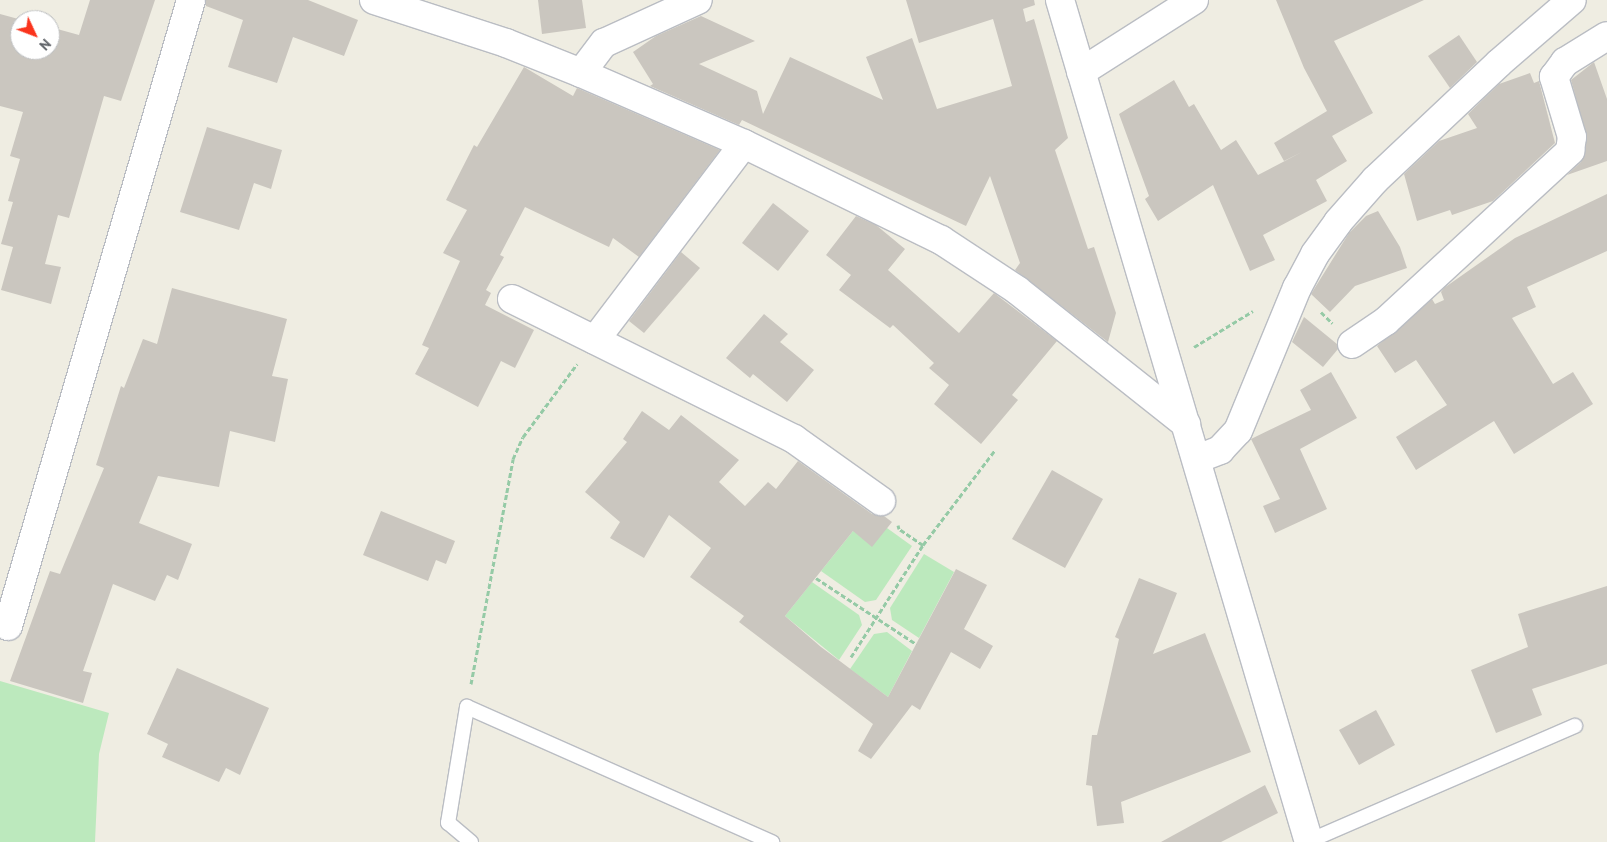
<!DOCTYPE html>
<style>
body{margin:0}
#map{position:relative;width:1607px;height:842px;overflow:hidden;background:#efede2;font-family:"PT Sans",sans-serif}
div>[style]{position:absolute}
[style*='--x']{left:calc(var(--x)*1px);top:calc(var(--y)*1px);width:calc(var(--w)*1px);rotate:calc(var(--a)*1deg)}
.green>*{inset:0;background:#bce9bd}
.building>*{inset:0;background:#cac6bf}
.path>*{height:3px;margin-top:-1.5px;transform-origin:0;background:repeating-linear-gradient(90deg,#95caa6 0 5px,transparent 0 7.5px)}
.roads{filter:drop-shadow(1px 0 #babdc3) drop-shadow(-1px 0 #babdc3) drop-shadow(0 1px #babdc3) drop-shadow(0 -1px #babdc3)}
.lane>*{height:14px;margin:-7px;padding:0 7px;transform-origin:7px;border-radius:7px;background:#fff}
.street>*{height:28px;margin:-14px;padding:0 14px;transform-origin:14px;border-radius:14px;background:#fff}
span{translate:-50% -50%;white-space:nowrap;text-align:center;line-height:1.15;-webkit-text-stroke:4.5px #fff;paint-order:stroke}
.north{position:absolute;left:10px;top:10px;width:50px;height:50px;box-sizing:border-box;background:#fff;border:1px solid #bdbfc1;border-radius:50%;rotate:133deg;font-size:14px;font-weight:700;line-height:20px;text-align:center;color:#5b5f65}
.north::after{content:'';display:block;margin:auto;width:18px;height:22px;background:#fa341d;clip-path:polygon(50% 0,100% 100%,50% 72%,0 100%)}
</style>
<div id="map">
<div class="green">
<i style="clip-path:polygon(887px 528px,912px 546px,876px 600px,865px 602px,821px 571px,853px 531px)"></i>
<i style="clip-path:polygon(924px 554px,954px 572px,919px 638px,892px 620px,890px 608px)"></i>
<i style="clip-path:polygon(812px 582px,859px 615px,862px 625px,839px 660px,785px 616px)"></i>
<i style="clip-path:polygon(887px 632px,912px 651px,888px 697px,850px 669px,874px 634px)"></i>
<i style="clip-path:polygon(0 681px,109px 713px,99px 754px,95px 842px,0 842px)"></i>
</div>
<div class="building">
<i style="clip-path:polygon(90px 0,155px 0,121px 101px,104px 96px,69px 218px,58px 215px,45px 264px,61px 267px,51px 304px,1px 290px,13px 247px,1px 244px,13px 202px,8px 201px,20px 159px,10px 156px,23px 112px,0 106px,0 14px,22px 20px,20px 50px,50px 50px,50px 27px,79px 35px)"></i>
<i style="clip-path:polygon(206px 0,308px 0,358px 20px,344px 56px,293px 37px,277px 83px,228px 67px,243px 20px,206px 6px)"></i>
<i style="clip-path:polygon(538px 0,582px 0,586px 28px,542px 34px)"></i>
<i style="clip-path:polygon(906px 0,1034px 0,1035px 5px,1023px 9px,1026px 22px,1034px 19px,1068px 138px,1055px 150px,1088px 249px,1094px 247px,1116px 313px,1108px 342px,1015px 270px,1020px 263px,990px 176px,966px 226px,742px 120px,739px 125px,650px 86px,653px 84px,633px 52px,656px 36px,701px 16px,755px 41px,699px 64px,757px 91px,763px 114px,790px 57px,883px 100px,866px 57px,912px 38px,937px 109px,1012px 86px,993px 19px,919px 43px)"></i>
<i style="clip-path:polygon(1276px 0,1424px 0,1334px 41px,1373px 113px,1332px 136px,1347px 161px,1316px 180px,1327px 201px,1263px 235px,1275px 260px,1250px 271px,1213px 185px,1158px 221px,1145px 199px,1149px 196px,1119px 114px,1174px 80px,1189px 107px,1194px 104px,1221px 150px,1236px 140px,1258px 175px,1302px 152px,1284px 161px,1274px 143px,1327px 111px,1304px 68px)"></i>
<i style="clip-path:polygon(1459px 35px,1477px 62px,1450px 88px,1428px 56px)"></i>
<i style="clip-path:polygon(1594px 62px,1607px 99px,1607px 161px,1567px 175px,1581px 162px,1587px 139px,1571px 80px)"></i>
<i style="clip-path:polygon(524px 67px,573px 96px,577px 88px,720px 150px,639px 257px,613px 238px,609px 247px,525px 207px,500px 255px,504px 257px,486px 290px,491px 293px,485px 305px,534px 330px,515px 368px,501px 361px,478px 407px,415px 374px,429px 348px,422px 345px,460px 261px,443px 253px,467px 210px,446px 200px,474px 145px,477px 147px)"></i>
<i style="clip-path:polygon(1530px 73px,1534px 83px,1539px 81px,1555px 143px,1493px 201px,1452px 215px,1450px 210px,1417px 221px,1404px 174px,1439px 141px,1477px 128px,1468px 114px,1499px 84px)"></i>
<i style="clip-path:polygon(207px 127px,282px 150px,271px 189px,254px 183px,239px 230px,180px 212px)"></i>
<i style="clip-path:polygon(1607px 194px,1607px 251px,1527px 287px,1536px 307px,1512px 318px,1553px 384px,1573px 372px,1593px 404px,1514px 454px,1494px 421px,1416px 470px,1396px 437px,1447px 405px,1416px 360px,1395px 373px,1377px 346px,1432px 299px,1435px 304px,1444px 300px,1441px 292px,1444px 288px,1515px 238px)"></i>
<i style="clip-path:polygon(773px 203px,809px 231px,778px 271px,742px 243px)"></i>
<i style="clip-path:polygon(1378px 211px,1400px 247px,1407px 268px,1355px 286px,1330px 312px,1311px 294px,1349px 233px,1366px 216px)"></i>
<i style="clip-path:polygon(856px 216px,876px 225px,905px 249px,888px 270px,959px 333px,994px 293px,1057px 341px,1012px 395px,1018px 400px,981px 444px,934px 404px,949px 385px,929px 368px,934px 363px,893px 325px,890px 328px,839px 290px,851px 275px,826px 255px)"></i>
<i style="clip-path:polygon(681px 252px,700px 268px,644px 333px,629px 321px)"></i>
<i style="clip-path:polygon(172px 288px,287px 319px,272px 376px,288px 379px,275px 442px,230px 431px,219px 487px,158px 476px,139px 523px,192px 544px,178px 580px,167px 575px,155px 601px,113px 584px,83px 671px,92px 673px,83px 703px,10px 681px,50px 571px,60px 574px,104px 468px,96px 465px,121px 386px,124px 388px,143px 339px,157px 344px)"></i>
<i style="clip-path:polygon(764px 314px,788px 334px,780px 342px,814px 370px,787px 402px,753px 374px,750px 378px,726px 358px)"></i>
<i style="clip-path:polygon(1304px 317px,1337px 344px,1338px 349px,1323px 367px,1292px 342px)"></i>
<i style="clip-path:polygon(1331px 372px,1357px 418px,1300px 449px,1327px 509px,1275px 533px,1263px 506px,1280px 499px,1251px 439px,1311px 410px,1300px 390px)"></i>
<i style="clip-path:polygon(642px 411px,669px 430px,681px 415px,739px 460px,719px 482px,745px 506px,768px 482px,776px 489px,798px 461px,872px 514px,884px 516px,892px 522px,872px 547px,853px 531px,785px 616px,821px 647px,888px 697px,956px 569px,987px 585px,964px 629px,993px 646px,980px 669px,951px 652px,920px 710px,912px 705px,871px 759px,858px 751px,873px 724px,739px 622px,744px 616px,690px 577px,711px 548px,669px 515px,644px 558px,610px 538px,620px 522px,585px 492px,627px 442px,623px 439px)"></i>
<i style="clip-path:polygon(1052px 470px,1103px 499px,1065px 568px,1012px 539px)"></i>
<i style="clip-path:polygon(381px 511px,455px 541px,446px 564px,436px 560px,428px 581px,363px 555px)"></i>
<i style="clip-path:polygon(1139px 578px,1177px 593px,1153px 654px,1205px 633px,1251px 752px,1121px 802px,1124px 823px,1097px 826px,1092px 786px,1086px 785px,1092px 735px,1097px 735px,1119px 639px,1115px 637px)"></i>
<i style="clip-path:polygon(1607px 586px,1607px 664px,1532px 689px,1542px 715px,1496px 733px,1471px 670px,1528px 647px,1518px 614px)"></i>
<i style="clip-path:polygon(177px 668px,269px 708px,240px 775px,226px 768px,219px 782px,162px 757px,168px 744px,147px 734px)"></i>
<i style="clip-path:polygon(1376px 710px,1395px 745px,1359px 765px,1339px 730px)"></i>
<i style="clip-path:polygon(1265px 785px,1278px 813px,1221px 842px,1161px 842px)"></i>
</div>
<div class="path">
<i style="--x:1321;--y:312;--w:16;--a:45"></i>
<i style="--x:1194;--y:347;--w:69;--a:-31.4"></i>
<i style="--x:923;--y:545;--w:119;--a:-52.8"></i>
<i style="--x:816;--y:578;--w:120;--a:33.4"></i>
<i style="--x:851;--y:657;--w:133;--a:-57.3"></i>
<i style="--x:923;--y:545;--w:29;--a:-146"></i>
<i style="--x:899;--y:529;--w:4;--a:-104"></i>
<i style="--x:471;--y:684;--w:229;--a:-79.4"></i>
<i style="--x:513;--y:459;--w:24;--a:-66"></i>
<i style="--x:523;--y:437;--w:91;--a:-53.5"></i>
</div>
<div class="roads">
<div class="lane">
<i style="--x:1309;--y:841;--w:290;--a:-23.4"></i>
<i style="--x:471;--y:842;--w:30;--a:-140"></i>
<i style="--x:448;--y:823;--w:118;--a:-80.7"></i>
<i style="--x:467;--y:707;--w:334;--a:23.9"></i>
</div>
<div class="street">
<i style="--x:374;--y:0;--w:139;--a:18"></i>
<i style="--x:506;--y:43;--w:81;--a:21.8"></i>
<i style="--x:581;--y:73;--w:178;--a:23.5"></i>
<i style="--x:744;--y:144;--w:219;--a:26"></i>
<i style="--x:941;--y:240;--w:91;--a:33.3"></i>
<i style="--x:1017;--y:290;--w:216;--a:38.4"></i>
<i style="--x:1060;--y:0;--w:878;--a:73.53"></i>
<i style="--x:1081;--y:72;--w:134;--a:-32.5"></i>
<i style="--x:581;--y:73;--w:38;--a:-53"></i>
<i style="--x:604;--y:43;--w:103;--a:-24.6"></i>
<i style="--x:512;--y:299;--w:315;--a:26.4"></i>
<i style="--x:794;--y:439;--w:107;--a:35.5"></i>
<i style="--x:595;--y:340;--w:246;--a:-52.8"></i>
<i style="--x:1352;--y:344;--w:41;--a:-34.1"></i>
<i style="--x:1386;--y:321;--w:251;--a:-42.7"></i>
<i style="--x:1570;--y:151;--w:14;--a:-82"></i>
<i style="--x:1572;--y:137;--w:63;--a:-106.7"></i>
<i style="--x:1554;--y:77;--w:19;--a:-54"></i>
<i style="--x:1565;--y:62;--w:49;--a:-31.8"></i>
<i style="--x:1197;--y:459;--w:25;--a:-21"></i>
<i style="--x:1220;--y:450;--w:26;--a:-47"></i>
<i style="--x:1238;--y:431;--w:155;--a:-67.6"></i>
<i style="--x:1297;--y:288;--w:38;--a:-62"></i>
<i style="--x:1315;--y:254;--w:39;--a:-54"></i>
<i style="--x:1338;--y:222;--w:56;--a:-48.6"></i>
<i style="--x:1375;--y:180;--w:170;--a:-43.3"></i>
<i style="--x:1499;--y:63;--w:96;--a:-40.8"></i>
<i style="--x:8;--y:626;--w:652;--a:-73.7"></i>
</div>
</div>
<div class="north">N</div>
</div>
